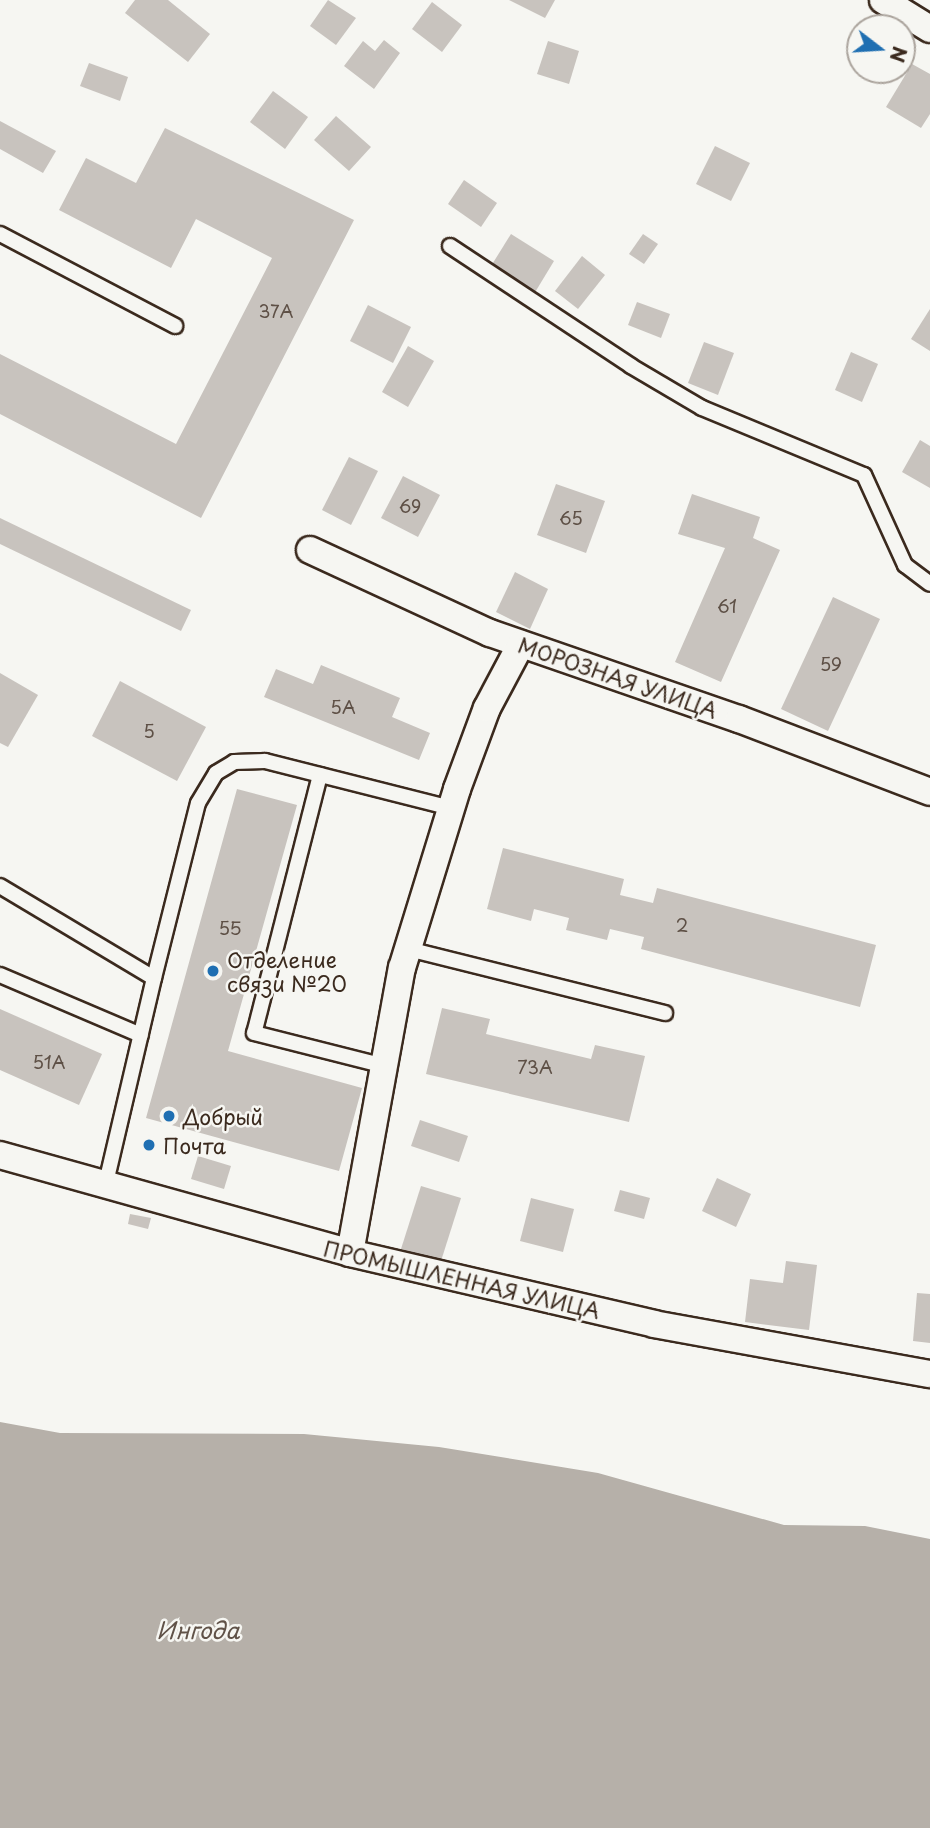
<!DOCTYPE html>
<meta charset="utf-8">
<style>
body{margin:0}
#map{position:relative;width:930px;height:1828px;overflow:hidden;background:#f6f6f2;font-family:"Playpen Sans",sans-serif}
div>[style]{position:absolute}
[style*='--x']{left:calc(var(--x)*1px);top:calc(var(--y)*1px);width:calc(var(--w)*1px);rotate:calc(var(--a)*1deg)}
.water>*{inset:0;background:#b6b0a9}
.building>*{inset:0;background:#c8c3be}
.roads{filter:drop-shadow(2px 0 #3b2a1e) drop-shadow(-2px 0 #3b2a1e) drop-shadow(0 2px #3b2a1e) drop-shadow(0 -2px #3b2a1e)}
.service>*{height:14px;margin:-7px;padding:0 7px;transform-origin:7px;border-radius:7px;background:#f6f6f2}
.minor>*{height:26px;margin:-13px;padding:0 13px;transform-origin:13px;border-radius:13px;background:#f6f6f2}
.dots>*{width:19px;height:19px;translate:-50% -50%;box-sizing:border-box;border:4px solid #f6f6f2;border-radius:50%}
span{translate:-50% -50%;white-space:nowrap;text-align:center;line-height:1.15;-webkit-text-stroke:5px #f6f6f2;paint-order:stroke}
.number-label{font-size:18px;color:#5e5046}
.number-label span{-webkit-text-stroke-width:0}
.street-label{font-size:21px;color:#3b2a1e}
.poi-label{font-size:21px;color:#3b2a1e}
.left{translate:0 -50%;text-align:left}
.water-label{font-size:23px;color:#605248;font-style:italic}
.north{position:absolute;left:846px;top:14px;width:70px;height:70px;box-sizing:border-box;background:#f6f6f2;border:2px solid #aba49d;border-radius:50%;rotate:107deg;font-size:19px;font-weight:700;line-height:28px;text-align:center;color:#3b2a1e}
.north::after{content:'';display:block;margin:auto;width:24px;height:32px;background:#1f6fb2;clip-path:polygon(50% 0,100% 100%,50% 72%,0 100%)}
</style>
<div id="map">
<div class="water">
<i style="clip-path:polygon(0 1422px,60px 1433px,304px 1434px,439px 1447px,598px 1473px,784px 1525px,865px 1526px,930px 1539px,930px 1828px,0 1828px)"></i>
</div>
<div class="building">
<i style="clip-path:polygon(135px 0,168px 0,210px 34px,188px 62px,125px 13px)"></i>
<i style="clip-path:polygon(328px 0,356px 18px,336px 45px,310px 26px)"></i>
<i style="clip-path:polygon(509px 0,555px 0,545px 18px)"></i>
<i style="clip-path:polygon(432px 2px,462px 25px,442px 52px,412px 29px)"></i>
<i style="clip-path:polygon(384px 40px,400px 53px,374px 89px,344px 66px,363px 41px,375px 51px)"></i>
<i style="clip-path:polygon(548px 41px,579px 51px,569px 84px,537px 74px)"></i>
<i style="clip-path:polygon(89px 63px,128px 77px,120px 101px,80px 86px)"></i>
<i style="clip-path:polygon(912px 64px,930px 74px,930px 114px,921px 128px,886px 107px)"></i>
<i style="clip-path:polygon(273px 91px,308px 117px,285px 149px,250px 122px)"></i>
<i style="clip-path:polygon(336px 116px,371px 147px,349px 171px,314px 140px)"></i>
<i style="clip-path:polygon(0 121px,56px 151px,43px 173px,0 149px)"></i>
<i style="clip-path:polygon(165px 128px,354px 220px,201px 518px,0 414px,0 354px,176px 444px,272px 258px,196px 219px,171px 268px,59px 210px,86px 158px,136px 183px)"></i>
<i style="clip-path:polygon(715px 146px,750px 163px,731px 201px,696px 184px)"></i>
<i style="clip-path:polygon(464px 180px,497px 203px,481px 227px,448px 204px)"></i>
<i style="clip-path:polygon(511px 234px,554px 261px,534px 294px,491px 266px)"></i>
<i style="clip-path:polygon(643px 234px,658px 244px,644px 264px,629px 254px)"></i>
<i style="clip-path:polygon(582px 256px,605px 275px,578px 309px,555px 291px)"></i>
<i style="clip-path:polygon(637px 302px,670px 314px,661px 338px,628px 325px)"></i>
<i style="clip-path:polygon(368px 305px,411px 327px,393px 363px,350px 341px)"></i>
<i style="clip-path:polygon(930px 309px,930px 351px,911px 339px)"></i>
<i style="clip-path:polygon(704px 342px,734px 353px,718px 395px,688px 383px)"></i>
<i style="clip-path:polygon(408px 346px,434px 361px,408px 407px,382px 392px)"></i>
<i style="clip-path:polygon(851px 352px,878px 364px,862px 402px,835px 390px)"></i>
<i style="clip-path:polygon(920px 440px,930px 446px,930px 488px,902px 472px)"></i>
<i style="clip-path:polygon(349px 457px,378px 471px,351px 525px,322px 510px)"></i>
<i style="clip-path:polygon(403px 476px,440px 495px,418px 537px,381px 518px)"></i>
<i style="clip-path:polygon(556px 484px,605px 501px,586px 553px,537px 535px)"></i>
<i style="clip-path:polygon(692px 494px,760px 517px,753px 538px,780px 550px,721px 682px,675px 662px,725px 548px,678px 534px)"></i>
<i style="clip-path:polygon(0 518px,191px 610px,181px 631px,0 544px)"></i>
<i style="clip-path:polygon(515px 572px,548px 589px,530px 629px,496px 612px)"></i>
<i style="clip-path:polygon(833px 597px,880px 619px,828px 731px,781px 709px)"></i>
<i style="clip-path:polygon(321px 665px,400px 698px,392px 717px,430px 733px,419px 760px,264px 697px,276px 669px,313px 684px)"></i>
<i style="clip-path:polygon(0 673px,38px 695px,8px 747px,0 743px)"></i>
<i style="clip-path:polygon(120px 681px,206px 727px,177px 781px,92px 736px)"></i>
<i style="clip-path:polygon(237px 789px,297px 805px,228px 1051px,362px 1088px,339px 1171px,146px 1118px)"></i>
<i style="clip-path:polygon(503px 848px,624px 879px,620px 895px,653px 903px,657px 888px,876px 945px,860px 1007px,641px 949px,644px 937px,610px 929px,607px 940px,566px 930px,569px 918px,534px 909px,531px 921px,487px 909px)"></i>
<i style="clip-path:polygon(442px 1008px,490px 1019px,486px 1034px,591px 1059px,595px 1045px,645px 1056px,629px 1122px,426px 1074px)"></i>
<i style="clip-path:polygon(0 1009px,102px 1054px,79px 1105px,0 1070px)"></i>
<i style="clip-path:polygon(420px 1120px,468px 1136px,459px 1162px,411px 1146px)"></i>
<i style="clip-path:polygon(198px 1156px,231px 1166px,224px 1189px,191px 1179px)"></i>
<i style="clip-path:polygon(717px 1178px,751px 1194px,736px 1227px,702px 1211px)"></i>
<i style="clip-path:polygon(421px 1186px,461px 1198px,441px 1261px,401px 1249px)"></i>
<i style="clip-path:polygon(620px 1190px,650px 1198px,644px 1219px,614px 1211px)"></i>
<i style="clip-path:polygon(531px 1198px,574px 1209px,563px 1252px,520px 1241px)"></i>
<i style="clip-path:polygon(130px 1214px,151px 1218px,148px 1229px,128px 1224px)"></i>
<i style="clip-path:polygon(786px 1261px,817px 1265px,809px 1330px,745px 1322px,750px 1279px,783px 1283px)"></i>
<i style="clip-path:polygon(917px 1293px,930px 1294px,930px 1343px,913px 1341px)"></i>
</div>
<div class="roads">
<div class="service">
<i style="--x:0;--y:234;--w:198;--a:27.7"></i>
<i style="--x:450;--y:246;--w:217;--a:33.5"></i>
<i style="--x:631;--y:366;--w:82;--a:30.6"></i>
<i style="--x:702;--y:408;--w:175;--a:22.5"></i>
<i style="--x:864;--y:475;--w:99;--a:65.5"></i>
<i style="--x:905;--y:565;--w:31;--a:37"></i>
<i style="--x:320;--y:775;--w:266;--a:104.3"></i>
<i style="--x:254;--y:1033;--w:134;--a:14.2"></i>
<i style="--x:0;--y:886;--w:179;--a:30.9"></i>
<i style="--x:154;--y:978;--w:211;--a:103.2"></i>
<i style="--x:408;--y:949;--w:265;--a:14"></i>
<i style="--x:0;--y:975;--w:153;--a:23.1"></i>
<i style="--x:154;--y:978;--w:180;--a:-75.9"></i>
<i style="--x:198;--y:803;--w:35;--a:-59"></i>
<i style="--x:216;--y:773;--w:21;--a:-31"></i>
<i style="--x:234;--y:762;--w:31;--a:-2"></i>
<i style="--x:265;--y:761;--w:192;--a:14.2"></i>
</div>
<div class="minor">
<i style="--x:883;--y:0;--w:55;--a:31.7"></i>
<i style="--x:310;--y:550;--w:198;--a:24.8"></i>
<i style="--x:490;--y:633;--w:263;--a:19.1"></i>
<i style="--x:739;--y:719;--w:204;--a:20.9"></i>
<i style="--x:0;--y:1155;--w:363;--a:15.6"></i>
<i style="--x:350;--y:1253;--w:312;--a:13.1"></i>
<i style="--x:654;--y:1324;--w:280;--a:10.3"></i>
<i style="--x:350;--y:1253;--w:290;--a:-79.7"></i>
<i style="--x:402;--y:968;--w:187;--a:-72.9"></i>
<i style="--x:457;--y:789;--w:86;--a:-69.7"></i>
<i style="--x:487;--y:708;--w:72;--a:-62"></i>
</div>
</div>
<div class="dots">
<i style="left:213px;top:971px;background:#1f6fb2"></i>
<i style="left:169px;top:1116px;background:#1f6fb2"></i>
<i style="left:149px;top:1145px;background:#1f6fb2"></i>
</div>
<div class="number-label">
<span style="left:276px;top:311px">37А</span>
<span style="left:410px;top:506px">69</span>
<span style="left:571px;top:518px">65</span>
<span style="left:727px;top:606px">61</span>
<span style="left:831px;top:664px">59</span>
<span style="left:343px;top:707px">5А</span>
<span style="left:149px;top:731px">5</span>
<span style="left:682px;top:925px">2</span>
<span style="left:230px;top:928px">55</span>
<span style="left:49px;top:1062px">51А</span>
<span style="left:535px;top:1067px">73А</span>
</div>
<div class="street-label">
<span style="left:618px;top:677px;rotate:19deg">МОРОЗНАЯ УЛИЦА</span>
<span style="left:462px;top:1279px;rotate:13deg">ПРОМЫШЛЕННАЯ УЛИЦА</span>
</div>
<div class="poi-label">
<span class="left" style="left:227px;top:971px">Отделение<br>связи №20</span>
<span class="left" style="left:183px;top:1116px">Добрый</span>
<span class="left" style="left:163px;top:1145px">Почта</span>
</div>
<div class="water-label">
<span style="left:198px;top:1630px">Ингода</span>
</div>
<div class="north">N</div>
</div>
